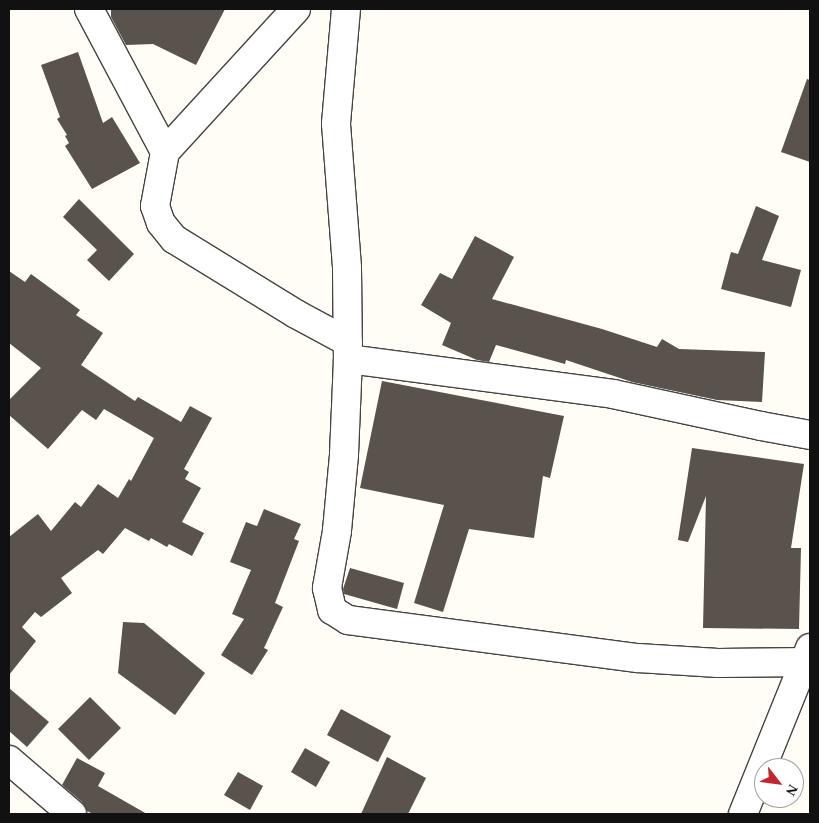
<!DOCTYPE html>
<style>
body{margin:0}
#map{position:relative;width:819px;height:823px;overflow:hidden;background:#fffdf5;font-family:Georgia,serif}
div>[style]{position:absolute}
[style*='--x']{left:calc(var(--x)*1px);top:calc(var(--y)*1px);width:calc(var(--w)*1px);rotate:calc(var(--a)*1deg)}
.building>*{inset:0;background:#5a524d}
.roads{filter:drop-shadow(1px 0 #444) drop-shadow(-1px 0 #444) drop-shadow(0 1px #444) drop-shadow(0 -1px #444)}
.minor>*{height:28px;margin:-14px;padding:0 14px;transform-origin:14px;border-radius:14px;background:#fff}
.tertiary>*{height:28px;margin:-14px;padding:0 14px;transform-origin:14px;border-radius:14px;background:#fff}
span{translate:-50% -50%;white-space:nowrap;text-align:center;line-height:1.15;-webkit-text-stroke:5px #fff;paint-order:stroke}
.frame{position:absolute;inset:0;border:10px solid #111;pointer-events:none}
.north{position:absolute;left:754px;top:758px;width:50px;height:50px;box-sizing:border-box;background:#fff;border:1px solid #a0a0a0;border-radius:50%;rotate:120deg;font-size:14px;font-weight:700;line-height:20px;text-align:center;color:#111}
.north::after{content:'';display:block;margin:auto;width:18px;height:22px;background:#c4262e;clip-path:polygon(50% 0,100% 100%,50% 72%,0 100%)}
</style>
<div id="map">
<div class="building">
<i style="clip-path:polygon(111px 9px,225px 9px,196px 65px,153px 44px,126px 45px,111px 17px)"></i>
<i style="clip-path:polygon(78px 52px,103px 123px,112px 117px,140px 163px,92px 189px,65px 146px,69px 143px,65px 136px,67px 135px,57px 119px,60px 117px,41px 65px)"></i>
<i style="clip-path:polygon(807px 79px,810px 80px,810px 162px,781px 152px)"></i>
<i style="clip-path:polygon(79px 199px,134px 254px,109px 281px,87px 260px,97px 250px,63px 217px)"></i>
<i style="clip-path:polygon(756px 206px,779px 216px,762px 260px,801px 270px,791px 307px,721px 289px,731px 252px,738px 254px)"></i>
<i style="clip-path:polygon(475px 236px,514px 257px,492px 299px,602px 329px,657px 347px,662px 339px,679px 349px,765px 352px,762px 402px,717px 400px,632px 382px,566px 360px,565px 364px,496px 345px,489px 362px,477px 360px,442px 345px,451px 323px,421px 305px,440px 273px,452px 279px)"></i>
<i style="clip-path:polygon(9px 271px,25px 282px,31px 274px,80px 310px,76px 315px,103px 333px,81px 365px,135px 401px,138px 397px,181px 422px,190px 406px,212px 418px,184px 469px,189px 472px,185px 479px,201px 488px,182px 522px,204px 533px,192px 556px,169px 544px,167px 547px,151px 538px,149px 541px,125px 528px,103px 554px,98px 550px,61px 578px,72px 593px,41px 617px,35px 612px,22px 627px,36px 641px,9px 675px,9px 537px,38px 514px,51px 531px,75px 502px,81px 507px,98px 484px,118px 498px,129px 479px,131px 481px,154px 438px,104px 409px,96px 420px,82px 410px,48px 449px,9px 415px,9px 400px,41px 368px,9px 343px)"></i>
<i style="clip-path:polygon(382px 381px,564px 416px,550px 478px,543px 476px,534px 538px,469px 529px,443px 612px,414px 603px,444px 505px,360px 488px)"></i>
<i style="clip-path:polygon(692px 448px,804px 464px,791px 548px,801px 548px,799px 629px,703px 628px,706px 496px,688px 542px,678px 540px)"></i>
<i style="clip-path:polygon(264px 509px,301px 524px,294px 539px,299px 541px,275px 603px,283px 607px,264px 648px,268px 650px,252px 675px,221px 655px,244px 619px,232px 614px,251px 570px,230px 562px,246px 522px,257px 526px)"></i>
<i style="clip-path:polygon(350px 568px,404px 583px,397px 609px,344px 594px,343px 589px)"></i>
<i style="clip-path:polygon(123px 622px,144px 623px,205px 673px,175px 715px,118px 673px)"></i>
<i style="clip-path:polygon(9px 688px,49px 722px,27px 747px,9px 731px)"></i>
<i style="clip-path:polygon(90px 697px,121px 728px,89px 760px,58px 729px)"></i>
<i style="clip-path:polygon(341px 709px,391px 736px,378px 762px,327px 735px)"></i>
<i style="clip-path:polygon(305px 748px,330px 762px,316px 787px,291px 772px)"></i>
<i style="clip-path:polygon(387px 757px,426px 778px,408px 814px,361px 814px)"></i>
<i style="clip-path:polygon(77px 758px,105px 773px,98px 786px,147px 814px,93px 814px,87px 811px,82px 802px,62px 785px)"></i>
<i style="clip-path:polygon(238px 772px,263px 786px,250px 810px,224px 795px)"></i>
</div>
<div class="roads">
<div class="minor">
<i style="--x:89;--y:9;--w:162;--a:62"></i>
<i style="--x:296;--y:9;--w:194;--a:132.5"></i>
<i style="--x:165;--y:152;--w:55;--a:100.5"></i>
<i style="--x:155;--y:206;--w:18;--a:71"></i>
<i style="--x:161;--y:223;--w:21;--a:51"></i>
<i style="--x:174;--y:239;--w:143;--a:31.6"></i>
<i style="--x:296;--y:314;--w:59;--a:28.3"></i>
<i style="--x:346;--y:9;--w:115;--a:95"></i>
<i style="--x:336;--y:124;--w:144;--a:85.6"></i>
<i style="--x:347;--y:268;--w:91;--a:89.4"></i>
<i style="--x:348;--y:359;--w:96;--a:92.4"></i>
<i style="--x:344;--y:455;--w:76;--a:95.3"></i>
<i style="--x:337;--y:531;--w:58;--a:100"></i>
<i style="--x:327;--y:588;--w:23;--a:77"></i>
<i style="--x:332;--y:610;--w:19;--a:32"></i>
<i style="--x:348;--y:620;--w:292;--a:7.5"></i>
<i style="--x:638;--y:658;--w:80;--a:3.6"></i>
<i style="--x:718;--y:663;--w:92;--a:-0.6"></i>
<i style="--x:348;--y:359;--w:267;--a:7.5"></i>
<i style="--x:613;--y:394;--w:151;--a:12.2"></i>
<i style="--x:761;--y:426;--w:50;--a:10.4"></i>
<i style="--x:743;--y:814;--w:179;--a:-68"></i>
</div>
<div class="tertiary">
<i style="--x:9;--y:760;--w:83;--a:40.6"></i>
</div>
</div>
<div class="frame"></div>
<div class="north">N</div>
</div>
